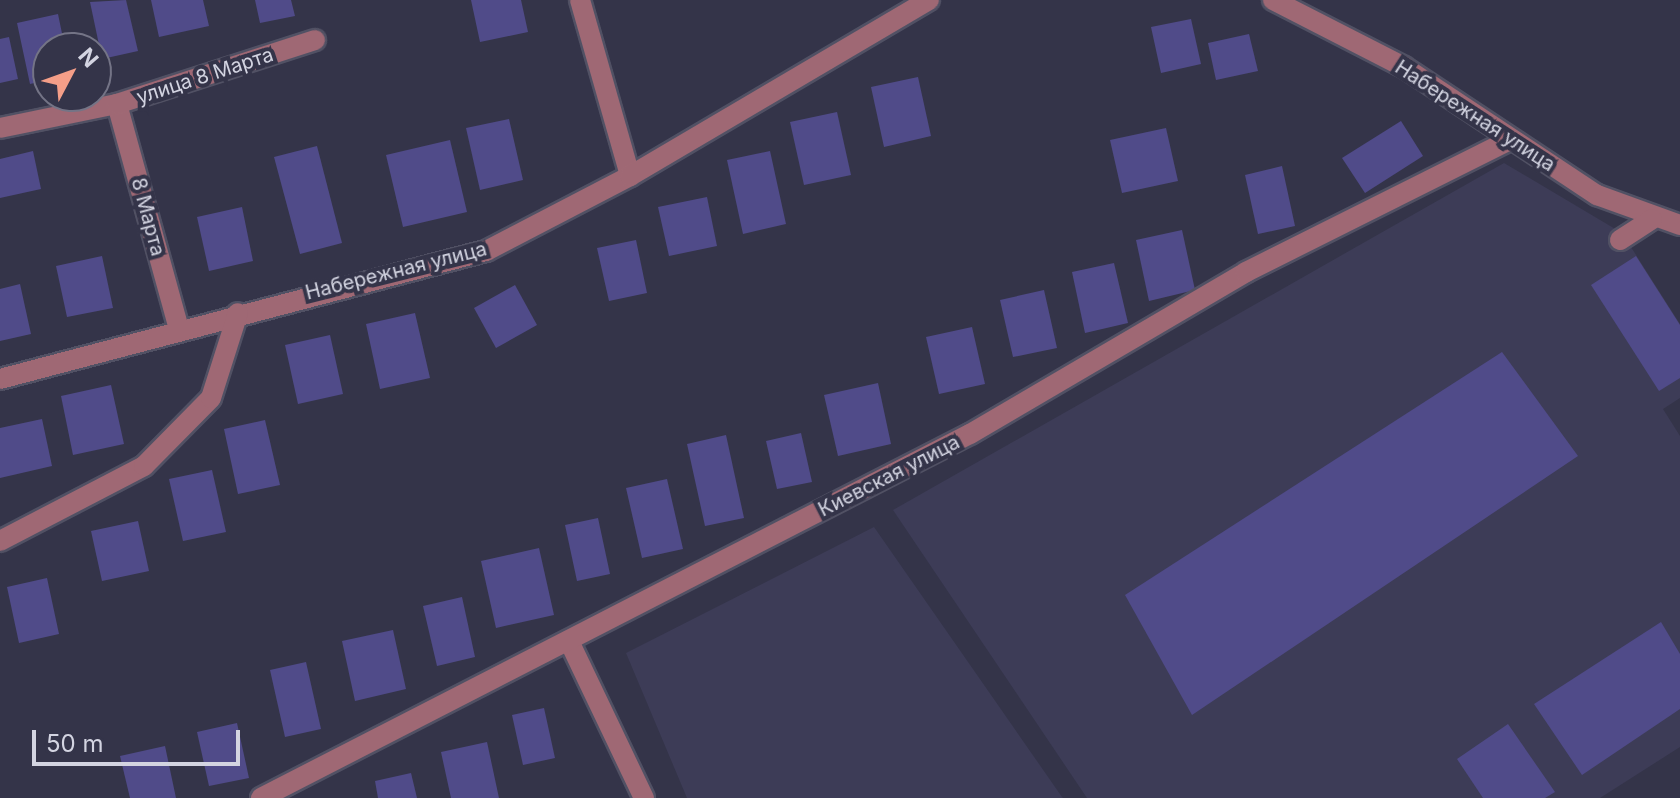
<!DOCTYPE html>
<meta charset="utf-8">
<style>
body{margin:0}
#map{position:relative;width:1680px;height:798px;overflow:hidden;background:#343449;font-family:Inter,sans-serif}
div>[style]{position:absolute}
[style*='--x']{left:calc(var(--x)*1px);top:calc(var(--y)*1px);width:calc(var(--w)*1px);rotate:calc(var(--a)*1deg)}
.built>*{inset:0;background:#3d3c57}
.building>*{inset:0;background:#504b89}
.roads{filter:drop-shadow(2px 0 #515164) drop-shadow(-2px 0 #515164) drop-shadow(0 2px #515164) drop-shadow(0 -2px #515164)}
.minor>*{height:20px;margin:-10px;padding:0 10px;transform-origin:10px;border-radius:10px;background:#9f6874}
span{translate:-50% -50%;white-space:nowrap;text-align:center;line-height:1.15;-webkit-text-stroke:8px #343449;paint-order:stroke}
.street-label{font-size:20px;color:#d3d4e1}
.north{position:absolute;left:32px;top:32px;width:80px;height:80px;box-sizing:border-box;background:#343449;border:2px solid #747486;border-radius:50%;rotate:49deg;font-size:22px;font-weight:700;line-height:32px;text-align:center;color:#d3d4e1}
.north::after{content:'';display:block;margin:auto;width:28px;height:36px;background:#f49e88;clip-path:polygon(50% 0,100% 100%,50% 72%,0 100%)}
.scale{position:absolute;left:32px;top:730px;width:208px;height:36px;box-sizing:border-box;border:4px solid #d3d4e1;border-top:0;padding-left:10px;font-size:24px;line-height:28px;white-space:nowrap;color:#d3d4e1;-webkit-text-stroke:6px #343449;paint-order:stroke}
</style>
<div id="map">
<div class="built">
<i style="clip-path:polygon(1504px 163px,1622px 233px,1680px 324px,1680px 398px,1663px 409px,1680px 436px,1680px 747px,1600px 798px,1087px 798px,893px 510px)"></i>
<i style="clip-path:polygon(874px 527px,1062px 797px,1063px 798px,687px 798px,626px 653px)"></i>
</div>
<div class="building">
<i style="clip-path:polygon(126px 0,138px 51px,102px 59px,90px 2px)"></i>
<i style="clip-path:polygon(151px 0,203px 0,209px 26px,159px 37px)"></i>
<i style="clip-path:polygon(255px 0,291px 0,295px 16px,260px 23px)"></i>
<i style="clip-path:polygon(471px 0,521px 0,528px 32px,480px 42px)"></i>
<i style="clip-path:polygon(58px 14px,65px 48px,48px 48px,48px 80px,30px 84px,17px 23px)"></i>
<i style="clip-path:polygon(1191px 19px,1201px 64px,1161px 73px,1151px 27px)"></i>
<i style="clip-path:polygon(1249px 34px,1258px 71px,1216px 80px,1208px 43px)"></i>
<i style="clip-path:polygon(9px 37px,18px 79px,0 83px,0 39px)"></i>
<i style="clip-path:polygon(918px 77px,931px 136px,884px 147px,871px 87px)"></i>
<i style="clip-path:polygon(837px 112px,851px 175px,804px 185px,790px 122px)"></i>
<i style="clip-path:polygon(509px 119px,523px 180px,480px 190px,466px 128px)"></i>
<i style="clip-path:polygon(1401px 121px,1423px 156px,1365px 193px,1342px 158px)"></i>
<i style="clip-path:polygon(1166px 128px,1178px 181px,1122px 193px,1110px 140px)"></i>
<i style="clip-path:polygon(450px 140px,467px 212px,403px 227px,386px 155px)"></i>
<i style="clip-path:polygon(317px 146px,342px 243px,300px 254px,274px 157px)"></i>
<i style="clip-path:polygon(33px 151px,41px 189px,0 198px,0 159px)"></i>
<i style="clip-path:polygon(770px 151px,786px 224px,743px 234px,727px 160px)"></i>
<i style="clip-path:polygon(1282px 166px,1295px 226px,1258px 234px,1245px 175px)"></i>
<i style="clip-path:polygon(707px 197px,717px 246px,669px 256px,658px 207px)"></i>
<i style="clip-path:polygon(242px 207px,253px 261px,209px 271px,197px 217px)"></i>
<i style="clip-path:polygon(1182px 230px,1195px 290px,1149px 301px,1136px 240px)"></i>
<i style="clip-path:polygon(636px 240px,647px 293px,609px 301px,597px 248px)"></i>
<i style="clip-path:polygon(102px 256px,113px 308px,67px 317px,56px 266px)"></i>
<i style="clip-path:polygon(1636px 256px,1680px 325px,1680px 378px,1659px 391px,1591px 285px)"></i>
<i style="clip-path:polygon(1114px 263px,1128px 323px,1085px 333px,1072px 272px)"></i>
<i style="clip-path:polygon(20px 284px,31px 334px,0 341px,0 289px)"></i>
<i style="clip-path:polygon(515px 285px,537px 325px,496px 348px,474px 308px)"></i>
<i style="clip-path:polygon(1044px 290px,1057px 348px,1013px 357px,1000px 300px)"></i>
<i style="clip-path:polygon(415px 313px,430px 378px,380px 389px,366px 324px)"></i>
<i style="clip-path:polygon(972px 327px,985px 384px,939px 394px,926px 337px)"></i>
<i style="clip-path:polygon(330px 335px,343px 394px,298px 404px,285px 345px)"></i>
<i style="clip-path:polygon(1502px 352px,1578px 456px,1192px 715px,1125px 595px)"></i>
<i style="clip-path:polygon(878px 383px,891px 444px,838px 456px,824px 395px)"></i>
<i style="clip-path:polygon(111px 385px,124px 444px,73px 455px,61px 396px)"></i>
<i style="clip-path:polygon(42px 419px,52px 466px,0 478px,0 428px)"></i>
<i style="clip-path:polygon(265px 420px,280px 485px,238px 494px,224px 429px)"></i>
<i style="clip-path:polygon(801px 433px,812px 482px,777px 489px,766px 441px)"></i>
<i style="clip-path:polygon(726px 435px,744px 518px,705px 526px,687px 444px)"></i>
<i style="clip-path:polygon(212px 470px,226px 532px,183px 541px,169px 479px)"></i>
<i style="clip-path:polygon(667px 479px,683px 549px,642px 558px,626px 488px)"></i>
<i style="clip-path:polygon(598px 518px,610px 574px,577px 581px,565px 525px)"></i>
<i style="clip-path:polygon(138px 521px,149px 571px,102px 581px,91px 531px)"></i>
<i style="clip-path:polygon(539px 548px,554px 615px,496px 628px,481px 561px)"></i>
<i style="clip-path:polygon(47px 578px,59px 634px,19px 643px,7px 587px)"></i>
<i style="clip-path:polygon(462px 597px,475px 657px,437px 666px,423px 606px)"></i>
<i style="clip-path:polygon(1661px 622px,1680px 654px,1680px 709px,1582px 775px,1534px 704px)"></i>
<i style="clip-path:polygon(393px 630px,406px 689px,355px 701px,342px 641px)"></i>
<i style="clip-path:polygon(306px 662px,321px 729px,285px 737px,270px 670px)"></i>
<i style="clip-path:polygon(544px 708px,555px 758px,523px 765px,512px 715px)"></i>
<i style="clip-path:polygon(237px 723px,249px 778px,209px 786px,197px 732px)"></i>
<i style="clip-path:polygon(1508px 724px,1555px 792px,1545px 798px,1483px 798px,1457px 759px)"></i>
<i style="clip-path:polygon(487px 742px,499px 798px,451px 798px,441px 752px)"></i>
<i style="clip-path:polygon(165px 746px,176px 798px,130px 798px,120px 756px)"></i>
<i style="clip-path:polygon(411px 773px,417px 798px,378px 798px,375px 781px)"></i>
</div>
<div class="roads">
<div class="minor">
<i style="--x:580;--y:0;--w:183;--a:74.1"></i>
<i style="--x:1273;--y:0;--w:147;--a:27.1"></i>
<i style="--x:1404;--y:67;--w:232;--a:33.6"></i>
<i style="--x:1597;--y:195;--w:88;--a:19.9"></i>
<i style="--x:117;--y:104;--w:233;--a:74.6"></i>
<i style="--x:0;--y:128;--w:119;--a:-11.6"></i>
<i style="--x:117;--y:104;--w:208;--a:-17.9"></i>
<i style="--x:1620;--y:240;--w:38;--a:-33"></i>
<i style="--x:0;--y:379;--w:503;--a:-14.76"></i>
<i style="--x:486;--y:251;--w:162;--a:-27.5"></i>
<i style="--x:630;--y:176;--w:347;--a:-30.5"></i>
<i style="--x:0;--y:541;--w:162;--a:-27.5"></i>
<i style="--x:144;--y:466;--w:95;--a:-45.4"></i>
<i style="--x:211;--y:398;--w:89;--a:-72.4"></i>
<i style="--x:569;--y:641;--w:174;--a:64.5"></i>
<i style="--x:261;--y:798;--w:797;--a:-27.18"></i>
<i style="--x:970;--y:434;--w:320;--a:-30.4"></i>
<i style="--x:1246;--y:272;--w:295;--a:-26.6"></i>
</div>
</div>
<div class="street-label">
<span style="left:205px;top:76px;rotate:-18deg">улица 8 Марта</span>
<span style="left:1475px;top:116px;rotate:33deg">Набережная улица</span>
<span style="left:148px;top:217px;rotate:75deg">8 Марта</span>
<span style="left:396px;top:271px;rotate:-14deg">Набережная улица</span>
<span style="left:889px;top:476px;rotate:-27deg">Киевская улица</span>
</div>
<div class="north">N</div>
<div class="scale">50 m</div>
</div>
